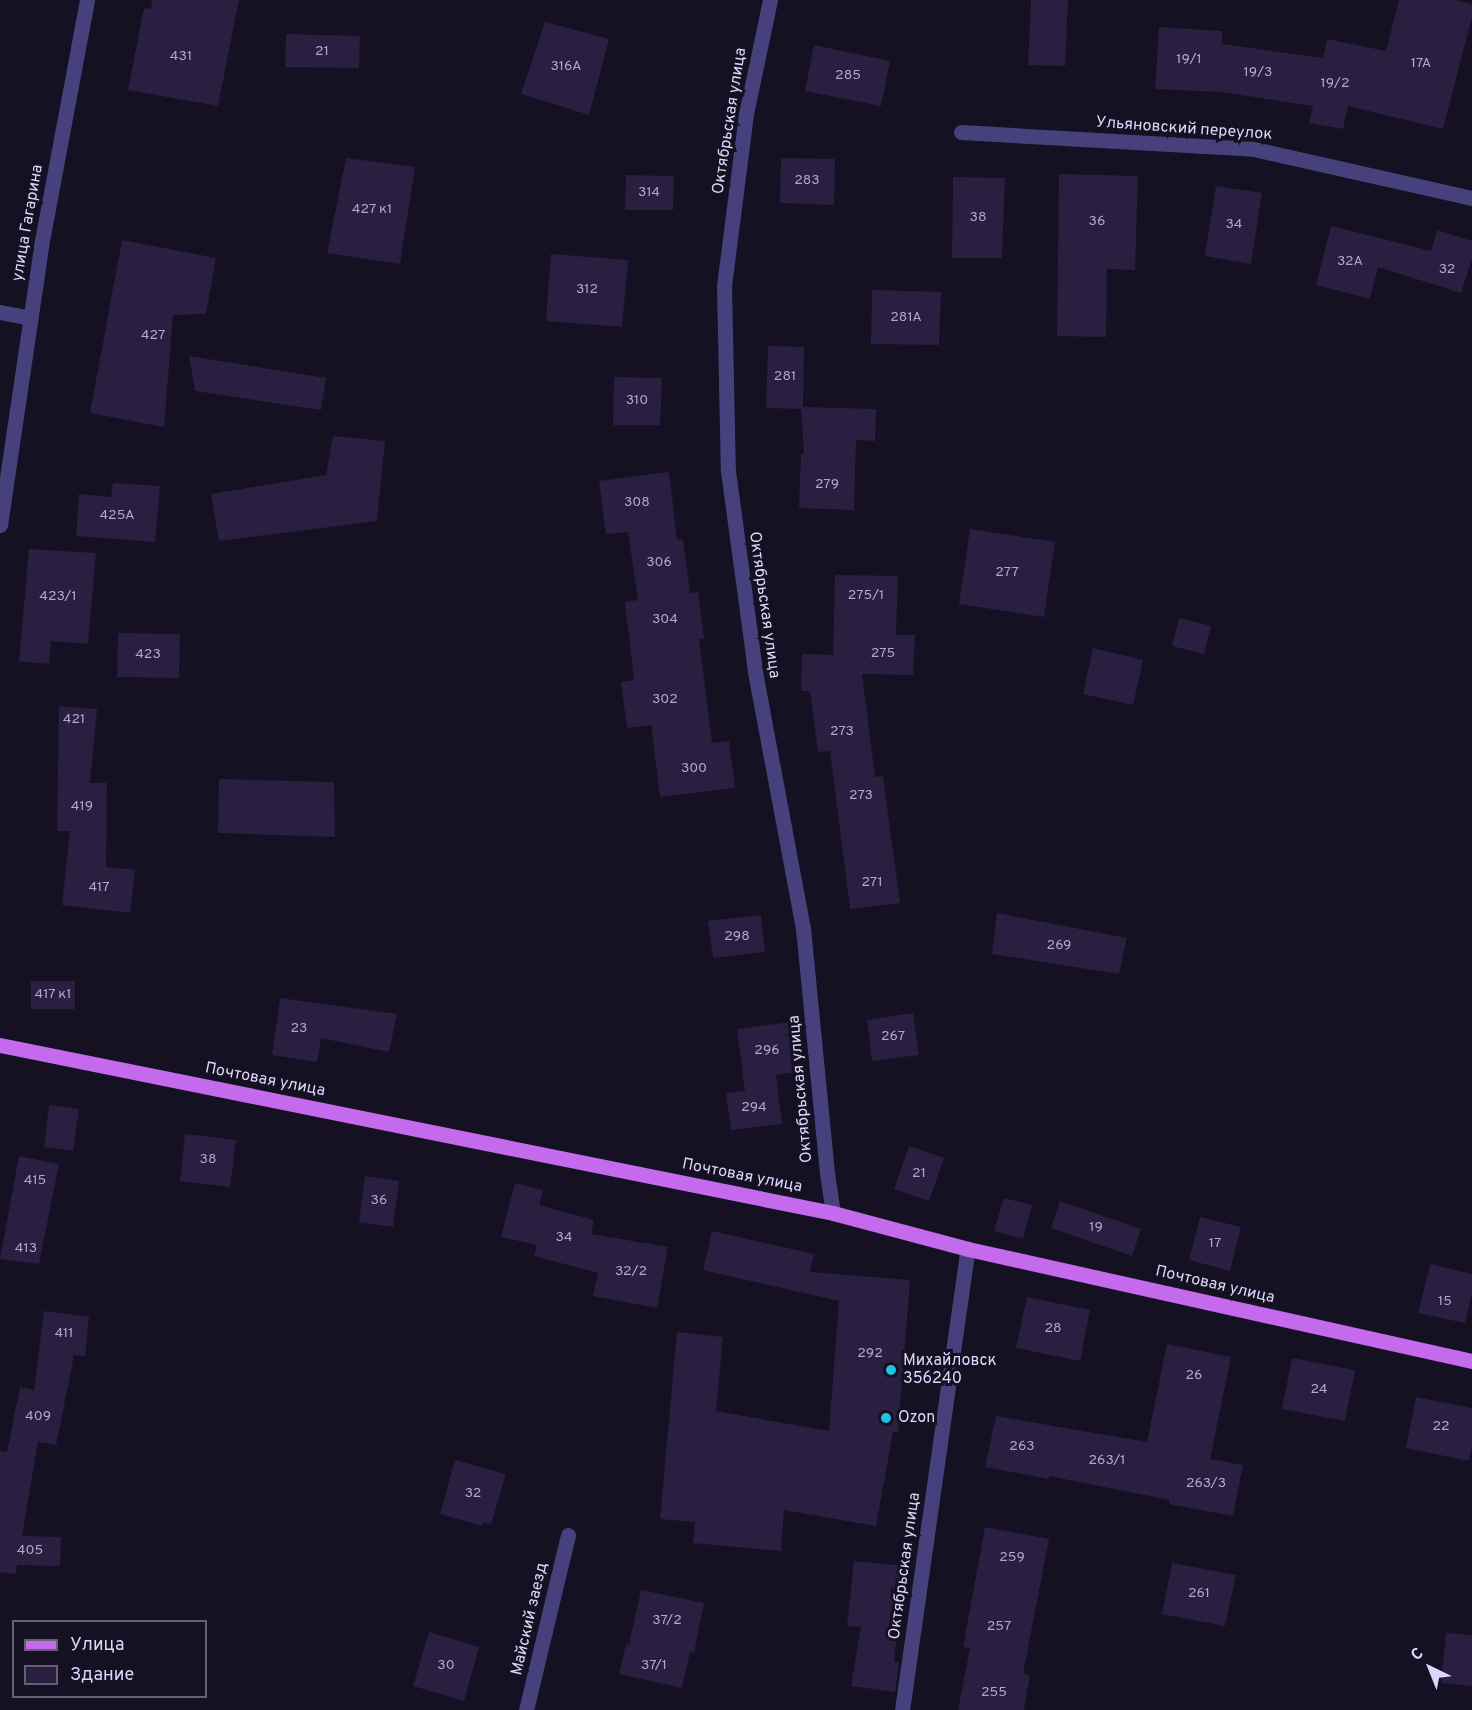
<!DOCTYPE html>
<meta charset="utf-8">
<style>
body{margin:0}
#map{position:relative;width:1472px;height:1710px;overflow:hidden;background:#151122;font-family:Overpass,sans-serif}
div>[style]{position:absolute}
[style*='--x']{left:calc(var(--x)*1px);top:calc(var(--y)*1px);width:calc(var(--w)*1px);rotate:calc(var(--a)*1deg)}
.building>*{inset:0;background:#281f41}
.minor>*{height:15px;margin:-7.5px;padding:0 7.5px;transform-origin:7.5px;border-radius:7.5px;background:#46417c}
.major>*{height:15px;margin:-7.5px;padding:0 7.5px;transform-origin:7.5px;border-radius:7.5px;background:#c36aed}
.dots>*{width:16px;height:16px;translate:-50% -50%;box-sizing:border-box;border:3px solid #151122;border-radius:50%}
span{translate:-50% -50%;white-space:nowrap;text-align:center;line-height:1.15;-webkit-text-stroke:6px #151122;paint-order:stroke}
.number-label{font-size:14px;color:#afa9cc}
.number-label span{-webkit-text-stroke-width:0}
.street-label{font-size:16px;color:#dcd7fa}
.poi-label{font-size:16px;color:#dcd7fa}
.left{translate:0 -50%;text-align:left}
.legend{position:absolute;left:12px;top:1620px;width:195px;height:78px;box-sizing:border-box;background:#151122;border:2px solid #656078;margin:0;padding:8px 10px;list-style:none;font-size:18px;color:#dcd7fa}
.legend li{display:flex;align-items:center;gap:12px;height:30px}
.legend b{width:30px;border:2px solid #656078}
.north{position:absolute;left:1400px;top:1638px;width:60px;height:60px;-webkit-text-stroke:4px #151122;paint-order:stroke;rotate:317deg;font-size:16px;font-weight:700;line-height:24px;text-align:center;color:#dcd7fa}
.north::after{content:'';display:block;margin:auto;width:21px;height:27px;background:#dcd7fa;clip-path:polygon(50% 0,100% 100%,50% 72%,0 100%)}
</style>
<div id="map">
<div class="building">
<i style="clip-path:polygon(152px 0,239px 0,218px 106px,128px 90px,144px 8px,151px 9px)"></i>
<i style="clip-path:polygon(1031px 0,1068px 0,1065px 66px,1028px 65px)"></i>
<i style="clip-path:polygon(1399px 0,1455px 0,1472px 4px,1472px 17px,1443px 129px,1348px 106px,1343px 129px,1309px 123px,1313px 106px,1220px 92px,1155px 89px,1159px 27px,1222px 31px,1222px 44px,1323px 58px,1327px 39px,1386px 51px)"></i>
<i style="clip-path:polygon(545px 22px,609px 39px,589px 115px,521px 94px)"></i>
<i style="clip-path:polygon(286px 34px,360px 36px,359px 68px,285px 67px)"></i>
<i style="clip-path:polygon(814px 45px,890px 61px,881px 106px,805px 91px)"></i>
<i style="clip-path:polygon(346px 158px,415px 167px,400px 264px,327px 253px)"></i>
<i style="clip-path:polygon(781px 158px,835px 159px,834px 205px,780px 203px)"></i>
<i style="clip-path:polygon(1059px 174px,1138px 176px,1135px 270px,1107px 269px,1106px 337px,1057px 336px)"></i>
<i style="clip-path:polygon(626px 175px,674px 176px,673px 210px,625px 210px)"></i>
<i style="clip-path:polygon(953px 177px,1005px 178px,1002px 258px,952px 258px)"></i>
<i style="clip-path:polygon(1216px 186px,1262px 193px,1251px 264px,1205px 256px)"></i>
<i style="clip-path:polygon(1331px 226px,1431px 251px,1437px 230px,1472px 241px,1472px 259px,1461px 293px,1378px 267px,1370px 299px,1316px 285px)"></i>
<i style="clip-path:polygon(122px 240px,216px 258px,206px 314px,173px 315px,164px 427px,90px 413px)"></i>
<i style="clip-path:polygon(551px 254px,628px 260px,622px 327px,546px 321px)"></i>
<i style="clip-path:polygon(872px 290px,941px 292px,939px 345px,871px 344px)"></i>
<i style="clip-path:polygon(768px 346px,804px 347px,803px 407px,876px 409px,875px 441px,856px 440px,854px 510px,799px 508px,801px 454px,804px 454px,801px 409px,766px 408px)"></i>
<i style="clip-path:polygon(189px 356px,326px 378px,321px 410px,195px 391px)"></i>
<i style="clip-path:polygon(614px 377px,662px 378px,660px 425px,613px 425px)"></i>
<i style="clip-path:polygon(333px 436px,385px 441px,377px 521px,219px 541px,211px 494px,326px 475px)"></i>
<i style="clip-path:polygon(669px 472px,677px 540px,683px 539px,690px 593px,698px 592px,704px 639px,699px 639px,712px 743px,729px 741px,735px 788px,660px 797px,651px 725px,627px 728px,621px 682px,634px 680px,625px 602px,638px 600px,628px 532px,606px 534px,599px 481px)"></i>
<i style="clip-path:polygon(113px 483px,160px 486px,155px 542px,76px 536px,79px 494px,111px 497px)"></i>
<i style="clip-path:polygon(970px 529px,1055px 542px,1044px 617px,959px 604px)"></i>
<i style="clip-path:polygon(29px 549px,96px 553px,88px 644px,51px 641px,49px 664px,19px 661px)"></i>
<i style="clip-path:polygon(835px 575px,898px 576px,896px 635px,915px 635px,913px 675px,862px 674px,875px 777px,883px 776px,900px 903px,850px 909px,830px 751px,818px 752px,810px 691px,801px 691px,802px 654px,833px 655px)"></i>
<i style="clip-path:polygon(1179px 618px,1211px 626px,1204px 654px,1172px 646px)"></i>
<i style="clip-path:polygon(118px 633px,180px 634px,179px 678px,117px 677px)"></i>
<i style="clip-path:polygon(1093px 648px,1143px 660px,1133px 705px,1083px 694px)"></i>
<i style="clip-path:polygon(59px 706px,97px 709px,90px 783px,107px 783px,106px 867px,135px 870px,130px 913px,62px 905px,70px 831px,57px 831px)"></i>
<i style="clip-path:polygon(219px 779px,334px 782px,335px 837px,218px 833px)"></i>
<i style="clip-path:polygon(997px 913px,1127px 938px,1119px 974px,992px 954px)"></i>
<i style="clip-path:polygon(761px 915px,765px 952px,713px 958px,708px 921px)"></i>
<i style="clip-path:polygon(31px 981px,75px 981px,75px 1009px,31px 1009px)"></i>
<i style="clip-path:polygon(280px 998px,397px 1014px,389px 1052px,321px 1038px,317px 1062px,272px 1055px)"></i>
<i style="clip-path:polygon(913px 1013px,919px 1055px,872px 1061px,867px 1020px)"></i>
<i style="clip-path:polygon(791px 1022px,797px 1072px,776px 1075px,782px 1124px,731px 1130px,726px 1093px,745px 1091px,737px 1029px)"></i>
<i style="clip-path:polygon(49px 1105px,79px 1109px,73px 1151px,44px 1147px)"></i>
<i style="clip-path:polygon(185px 1134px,236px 1140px,230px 1187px,180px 1181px)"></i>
<i style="clip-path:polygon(909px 1146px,944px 1158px,929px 1201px,894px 1189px)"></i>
<i style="clip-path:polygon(19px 1156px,59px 1164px,39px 1264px,0 1259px)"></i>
<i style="clip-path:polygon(365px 1176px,399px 1181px,393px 1227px,359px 1222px)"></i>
<i style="clip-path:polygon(515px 1183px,543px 1190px,539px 1205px,594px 1220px,591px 1234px,668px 1247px,657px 1308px,593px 1296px,598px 1273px,534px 1256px,537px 1245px,501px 1237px)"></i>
<i style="clip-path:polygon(1004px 1198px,1032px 1205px,1023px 1239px,994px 1231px)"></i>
<i style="clip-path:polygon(1060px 1201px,1141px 1229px,1132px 1256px,1051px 1228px)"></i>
<i style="clip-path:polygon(1200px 1217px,1241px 1227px,1230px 1271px,1189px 1260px)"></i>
<i style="clip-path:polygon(712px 1231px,814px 1254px,810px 1272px,910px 1280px,898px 1432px,893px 1432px,876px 1526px,784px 1510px,781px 1551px,693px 1543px,695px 1522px,660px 1519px,677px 1332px,723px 1337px,716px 1411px,829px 1431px,839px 1301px,703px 1270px)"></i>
<i style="clip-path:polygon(1430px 1264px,1472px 1274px,1472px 1292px,1465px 1323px,1418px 1313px)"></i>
<i style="clip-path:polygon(1027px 1297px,1090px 1310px,1080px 1361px,1016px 1348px)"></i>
<i style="clip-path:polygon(44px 1311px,89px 1317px,85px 1356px,74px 1355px,56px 1445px,38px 1442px,22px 1536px,61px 1537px,60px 1566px,17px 1565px,16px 1574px,0 1572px,0 1451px,7px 1452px,20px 1387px,34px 1390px)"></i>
<i style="clip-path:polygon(1167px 1344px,1231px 1357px,1210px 1459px,1243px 1465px,1233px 1516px,1169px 1504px,1170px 1500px,1049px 1476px,1049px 1479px,985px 1467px,996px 1416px,1147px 1442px)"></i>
<i style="clip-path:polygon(1292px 1358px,1355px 1370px,1345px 1421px,1282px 1409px)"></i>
<i style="clip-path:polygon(1416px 1397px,1472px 1408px,1472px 1445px,1469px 1461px,1406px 1448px)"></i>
<i style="clip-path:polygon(455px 1460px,506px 1474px,491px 1524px,483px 1523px,482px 1526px,440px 1514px)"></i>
<i style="clip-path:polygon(985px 1527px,1049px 1539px,1023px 1674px,1030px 1675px,1024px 1710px,958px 1710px,970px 1648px,963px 1647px)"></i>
<i style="clip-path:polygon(854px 1561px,905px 1566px,894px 1662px,899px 1663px,895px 1692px,851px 1686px,861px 1627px,847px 1626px)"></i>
<i style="clip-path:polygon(1172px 1563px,1236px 1575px,1225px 1626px,1162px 1614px)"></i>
<i style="clip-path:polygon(641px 1590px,704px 1603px,694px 1653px,690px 1652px,682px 1688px,619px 1674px,626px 1644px,629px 1645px)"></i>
<i style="clip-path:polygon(429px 1632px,479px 1647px,464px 1701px,413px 1686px)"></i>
<i style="clip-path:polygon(1446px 1633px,1472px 1635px,1472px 1686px,1441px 1683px)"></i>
</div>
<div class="minor">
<i style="--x:770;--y:0;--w:116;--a:101.9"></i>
<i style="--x:746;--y:114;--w:173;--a:97.3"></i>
<i style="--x:724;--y:286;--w:185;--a:88.8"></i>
<i style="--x:728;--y:471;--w:203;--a:82.3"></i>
<i style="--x:755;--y:672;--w:260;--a:79.4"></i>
<i style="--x:803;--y:928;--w:246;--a:84.4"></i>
<i style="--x:827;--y:1173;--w:40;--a:81.5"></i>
<i style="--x:961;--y:132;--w:293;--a:3.3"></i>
<i style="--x:1254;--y:149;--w:223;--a:12.7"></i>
<i style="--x:0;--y:312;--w:31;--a:11"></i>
<i style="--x:0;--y:525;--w:282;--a:-81.6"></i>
<i style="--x:41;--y:246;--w:250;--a:-79.4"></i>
<i style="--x:526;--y:1710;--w:180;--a:-76.5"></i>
<i style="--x:902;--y:1710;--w:466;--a:-81.9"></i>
</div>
<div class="major">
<i style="--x:0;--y:1045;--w:850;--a:11.4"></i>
<i style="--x:833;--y:1213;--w:140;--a:14.9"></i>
<i style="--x:968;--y:1249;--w:516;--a:12.53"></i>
</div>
<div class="dots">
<i style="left:891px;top:1370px;background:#1bc4e2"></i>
<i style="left:886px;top:1418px;background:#1bc4e2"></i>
</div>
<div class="number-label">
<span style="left:322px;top:52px">21</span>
<span style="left:181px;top:57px">431</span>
<span style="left:1189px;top:60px">19/1</span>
<span style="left:1421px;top:64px">17А</span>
<span style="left:566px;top:67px">316А</span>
<span style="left:1258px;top:73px">19/3</span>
<span style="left:848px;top:76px">285</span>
<span style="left:1335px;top:84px">19/2</span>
<span style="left:807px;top:181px">283</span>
<span style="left:649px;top:193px">314</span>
<span style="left:372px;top:210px">427 к1</span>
<span style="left:978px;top:218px">38</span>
<span style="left:1097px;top:222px">36</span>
<span style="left:1234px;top:225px">34</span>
<span style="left:1350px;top:262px">32А</span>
<span style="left:1447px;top:270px">32</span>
<span style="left:587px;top:290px">312</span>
<span style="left:906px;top:318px">281А</span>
<span style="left:153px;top:336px">427</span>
<span style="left:785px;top:377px">281</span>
<span style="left:637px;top:401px">310</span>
<span style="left:827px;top:485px">279</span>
<span style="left:637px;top:503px">308</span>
<span style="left:117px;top:516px">425А</span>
<span style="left:659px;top:563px">306</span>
<span style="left:1007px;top:573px">277</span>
<span style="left:866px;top:596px">275/1</span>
<span style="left:58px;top:597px">423/1</span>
<span style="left:665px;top:620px">304</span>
<span style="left:883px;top:654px">275</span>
<span style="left:148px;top:655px">423</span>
<span style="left:665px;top:700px">302</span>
<span style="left:74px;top:720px">421</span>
<span style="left:842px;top:732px">273</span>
<span style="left:694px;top:769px">300</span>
<span style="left:861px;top:796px">273</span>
<span style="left:82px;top:807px">419</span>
<span style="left:872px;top:883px">271</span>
<span style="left:99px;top:888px">417</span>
<span style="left:737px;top:937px">298</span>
<span style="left:1059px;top:946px">269</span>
<span style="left:53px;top:995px">417 к1</span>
<span style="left:299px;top:1029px">23</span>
<span style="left:893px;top:1037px">267</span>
<span style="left:767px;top:1051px">296</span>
<span style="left:754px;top:1108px">294</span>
<span style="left:208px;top:1160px">38</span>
<span style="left:919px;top:1174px">21</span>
<span style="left:35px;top:1181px">415</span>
<span style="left:379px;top:1201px">36</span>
<span style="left:1096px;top:1228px">19</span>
<span style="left:564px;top:1238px">34</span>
<span style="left:1215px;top:1244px">17</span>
<span style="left:26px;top:1249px">413</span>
<span style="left:631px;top:1272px">32/2</span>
<span style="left:1445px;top:1302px">15</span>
<span style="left:1053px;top:1329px">28</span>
<span style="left:64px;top:1334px">411</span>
<span style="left:870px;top:1354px">292</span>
<span style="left:1194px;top:1376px">26</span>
<span style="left:1319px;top:1390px">24</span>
<span style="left:38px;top:1417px">409</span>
<span style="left:1441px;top:1427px">22</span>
<span style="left:1022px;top:1447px">263</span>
<span style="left:1107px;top:1461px">263/1</span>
<span style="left:1206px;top:1484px">263/3</span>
<span style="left:473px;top:1494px">32</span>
<span style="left:30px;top:1551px">405</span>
<span style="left:1012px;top:1558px">259</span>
<span style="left:1199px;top:1594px">261</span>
<span style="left:667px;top:1621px">37/2</span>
<span style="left:999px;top:1627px">257</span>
<span style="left:446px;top:1666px">30</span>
<span style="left:654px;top:1666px">37/1</span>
<span style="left:994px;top:1693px">255</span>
</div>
<div class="street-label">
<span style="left:730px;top:121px;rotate:-81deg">Октябрьская улица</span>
<span style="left:1184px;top:129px;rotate:4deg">Ульяновский переулок</span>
<span style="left:28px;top:223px;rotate:-80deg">улица Гагарина</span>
<span style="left:764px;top:605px;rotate:82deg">Октябрьская улица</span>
<span style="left:265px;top:1080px;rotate:11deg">Почтовая улица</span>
<span style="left:801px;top:1089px;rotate:-95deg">Октябрьская улица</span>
<span style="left:742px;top:1176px;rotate:11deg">Почтовая улица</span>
<span style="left:1215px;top:1285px;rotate:13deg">Почтовая улица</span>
<span style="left:905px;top:1566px;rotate:-82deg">Октябрьская улица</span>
<span style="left:530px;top:1619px;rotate:-77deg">Майский заезд</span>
</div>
<div class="poi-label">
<span class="left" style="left:903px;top:1370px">Михайловск<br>356240</span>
<span class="left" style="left:898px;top:1418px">Ozon</span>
</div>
<ul class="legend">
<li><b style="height:8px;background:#c36aed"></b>Улица</li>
<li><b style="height:16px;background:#281f41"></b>Здание</li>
</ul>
<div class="north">С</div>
</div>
